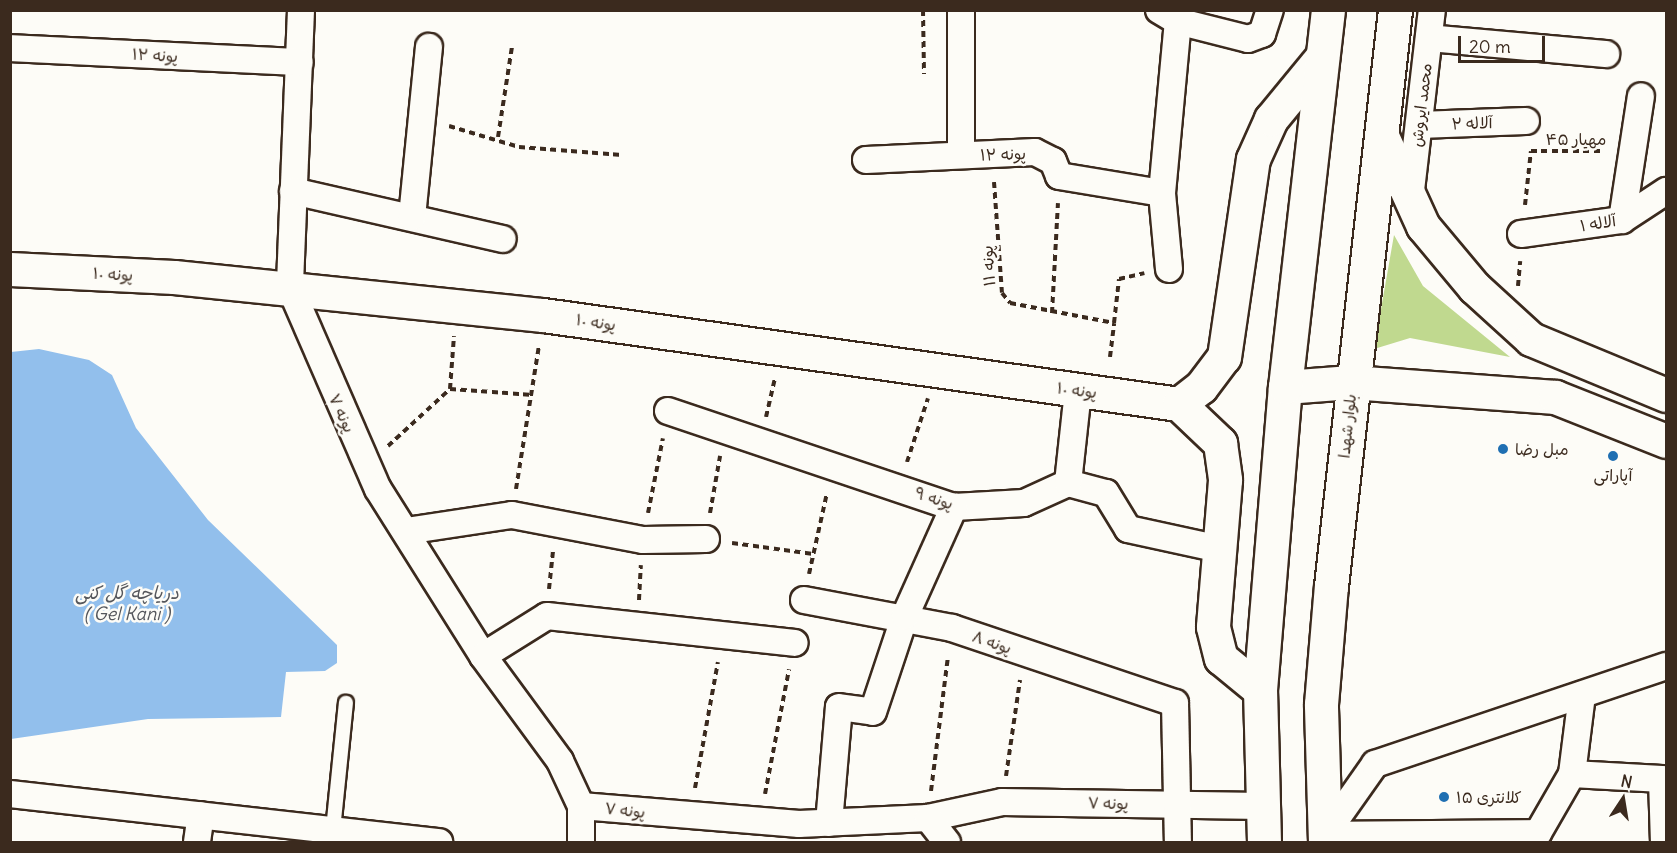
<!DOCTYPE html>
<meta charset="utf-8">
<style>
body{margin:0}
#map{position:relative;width:1677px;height:853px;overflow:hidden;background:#fdfcf7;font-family:Delius,"Playpen Sans Arabic",sans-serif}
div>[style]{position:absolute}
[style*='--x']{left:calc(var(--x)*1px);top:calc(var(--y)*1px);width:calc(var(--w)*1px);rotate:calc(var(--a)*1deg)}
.green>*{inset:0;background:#c0d98f}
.water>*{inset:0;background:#92bfec}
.path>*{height:4px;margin-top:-2px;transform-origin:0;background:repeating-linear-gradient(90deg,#3b2a1e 0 6px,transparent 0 10.5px)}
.roads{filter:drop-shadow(2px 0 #3b2a1e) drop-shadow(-2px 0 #3b2a1e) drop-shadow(0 2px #3b2a1e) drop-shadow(0 -2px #3b2a1e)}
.service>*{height:14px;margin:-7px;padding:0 7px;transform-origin:7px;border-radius:7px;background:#fdfcf7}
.minor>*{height:26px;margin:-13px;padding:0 13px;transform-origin:13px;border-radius:13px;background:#fdfcf7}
.tertiary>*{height:33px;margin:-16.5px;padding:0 16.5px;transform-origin:16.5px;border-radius:16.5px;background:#fdfcf7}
.secondary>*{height:33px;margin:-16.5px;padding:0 16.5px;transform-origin:16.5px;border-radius:16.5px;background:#fdfcf7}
.primary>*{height:33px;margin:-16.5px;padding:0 16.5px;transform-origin:16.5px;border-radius:16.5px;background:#fdfcf7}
.dots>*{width:16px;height:16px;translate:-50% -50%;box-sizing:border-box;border:3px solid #fdfcf7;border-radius:50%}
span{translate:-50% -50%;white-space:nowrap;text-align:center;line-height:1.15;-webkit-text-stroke:5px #fdfcf7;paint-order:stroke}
.street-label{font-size:16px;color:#3b2a1e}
.poi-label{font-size:16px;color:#3b2a1e}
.left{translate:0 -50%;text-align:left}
.water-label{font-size:18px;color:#55575c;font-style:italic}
.frame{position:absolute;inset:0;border:12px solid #3b2a1e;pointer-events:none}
.north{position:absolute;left:1593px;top:769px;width:60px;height:60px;-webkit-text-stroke:4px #fdfcf7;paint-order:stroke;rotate:12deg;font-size:16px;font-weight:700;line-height:24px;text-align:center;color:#3b2a1e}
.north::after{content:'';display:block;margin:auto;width:21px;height:27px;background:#3b2a1e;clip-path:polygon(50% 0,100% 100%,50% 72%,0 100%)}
.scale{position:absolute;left:1458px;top:36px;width:87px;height:27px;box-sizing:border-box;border:3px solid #3b2a1e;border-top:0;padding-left:8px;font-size:18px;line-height:21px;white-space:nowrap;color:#3b2a1e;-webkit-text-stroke:4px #fdfcf7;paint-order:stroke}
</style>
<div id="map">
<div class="green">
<i style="clip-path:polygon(1394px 235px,1423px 286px,1510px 357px,1410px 338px,1374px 349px)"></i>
</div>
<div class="water">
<i style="clip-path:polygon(39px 349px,89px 360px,112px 375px,136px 428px,208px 520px,337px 645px,337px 663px,325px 671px,286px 672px,281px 717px,148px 719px,11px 739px,11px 352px)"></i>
</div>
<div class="path">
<i style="--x:923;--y:10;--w:64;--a:89.1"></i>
<i style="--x:449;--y:126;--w:73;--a:16.7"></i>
<i style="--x:519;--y:147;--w:103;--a:4.4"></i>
<i style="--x:498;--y:137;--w:91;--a:-81.2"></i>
<i style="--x:994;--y:182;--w:111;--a:85.9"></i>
<i style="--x:1002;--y:293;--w:13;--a:51"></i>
<i style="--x:1010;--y:303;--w:106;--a:10.9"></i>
<i style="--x:1114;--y:323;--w:44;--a:-83.5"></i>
<i style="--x:1119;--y:279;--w:26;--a:-13"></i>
<i style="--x:1525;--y:205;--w:54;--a:-83.7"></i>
<i style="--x:1531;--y:151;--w:73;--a:0"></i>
<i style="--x:1518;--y:286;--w:25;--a:-85"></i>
<i style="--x:1052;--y:313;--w:110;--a:-86.9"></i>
<i style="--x:1110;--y:357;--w:34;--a:-83"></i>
<i style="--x:450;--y:389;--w:53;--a:-85.7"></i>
<i style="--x:766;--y:417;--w:40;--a:-77"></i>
<i style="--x:388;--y:446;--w:84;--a:-42.6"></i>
<i style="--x:450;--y:389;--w:83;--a:4.1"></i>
<i style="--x:907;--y:462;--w:67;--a:-71.8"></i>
<i style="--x:516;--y:489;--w:146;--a:-80.9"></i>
<i style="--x:648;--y:513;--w:76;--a:-78.7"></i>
<i style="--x:710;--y:513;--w:58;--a:-80"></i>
<i style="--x:732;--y:543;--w:82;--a:7.7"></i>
<i style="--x:809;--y:574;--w:83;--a:-77.5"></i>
<i style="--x:549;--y:589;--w:38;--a:-84"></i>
<i style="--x:639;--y:600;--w:35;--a:-87"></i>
<i style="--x:1006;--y:776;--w:97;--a:-81.7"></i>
<i style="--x:695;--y:788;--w:128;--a:-79.7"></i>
<i style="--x:931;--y:791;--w:136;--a:-82.8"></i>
<i style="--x:765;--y:794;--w:127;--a:-79.1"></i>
</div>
<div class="roads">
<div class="service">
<i style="--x:333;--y:830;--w:128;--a:-84.2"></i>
</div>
<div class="minor">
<i style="--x:301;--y:10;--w:277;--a:92.3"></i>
<i style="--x:290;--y:287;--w:220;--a:66.5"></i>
<i style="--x:378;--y:489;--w:197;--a:57.8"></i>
<i style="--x:483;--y:656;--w:130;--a:53.7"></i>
<i style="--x:560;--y:761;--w:50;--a:65"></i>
<i style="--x:581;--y:806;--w:219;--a:4.7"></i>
<i style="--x:799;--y:824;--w:129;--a:-2.7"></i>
<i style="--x:928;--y:818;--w:76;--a:-12.2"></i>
<i style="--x:1002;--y:802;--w:261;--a:0.9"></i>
<i style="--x:1159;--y:10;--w:21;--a:31"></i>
<i style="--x:1177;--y:21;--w:73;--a:14.2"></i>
<i style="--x:1248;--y:39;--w:15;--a:-20"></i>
<i style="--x:1262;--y:34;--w:25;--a:-72"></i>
<i style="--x:1429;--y:38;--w:178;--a:5.2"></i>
<i style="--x:10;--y:48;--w:290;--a:2.8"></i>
<i style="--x:1419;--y:125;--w:107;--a:-2.1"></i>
<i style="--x:961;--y:155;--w:145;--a:-90"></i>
<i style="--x:866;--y:160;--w:169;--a:-2.7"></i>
<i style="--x:1035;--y:152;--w:20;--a:27"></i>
<i style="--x:1053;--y:161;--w:16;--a:68"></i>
<i style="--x:1059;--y:176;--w:104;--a:9.4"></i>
<i style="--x:293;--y:191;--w:215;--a:12.9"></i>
<i style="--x:1410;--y:199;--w:190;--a:-83.4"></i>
<i style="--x:412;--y:217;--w:171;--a:-84.3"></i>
<i style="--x:1622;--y:220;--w:125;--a:-81.3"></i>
<i style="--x:1521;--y:234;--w:102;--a:-7.9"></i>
<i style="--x:1622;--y:220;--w:53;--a:-33.4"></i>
<i style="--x:1169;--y:269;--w:76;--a:-95.3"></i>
<i style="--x:1162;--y:193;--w:184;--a:-84.7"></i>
<i style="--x:668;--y:411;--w:302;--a:18.6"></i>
<i style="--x:954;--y:507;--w:70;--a:-3.3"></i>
<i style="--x:1024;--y:503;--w:48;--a:-24.4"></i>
<i style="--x:1068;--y:483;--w:39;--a:15"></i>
<i style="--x:1106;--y:493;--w:42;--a:58.6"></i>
<i style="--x:1128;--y:529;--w:94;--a:12.3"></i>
<i style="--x:1068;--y:483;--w:93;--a:-83.8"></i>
<i style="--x:406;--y:531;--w:107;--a:-8.6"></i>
<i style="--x:512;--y:515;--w:133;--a:10.8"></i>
<i style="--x:643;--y:540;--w:63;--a:-0.9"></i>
<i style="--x:804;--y:600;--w:151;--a:10.7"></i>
<i style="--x:952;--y:628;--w:235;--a:18.6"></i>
<i style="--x:1175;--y:703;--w:139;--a:88.8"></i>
<i style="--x:483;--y:656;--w:75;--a:-32"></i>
<i style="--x:547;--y:616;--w:249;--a:6.2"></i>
<i style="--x:1572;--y:774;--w:90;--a:3.2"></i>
<i style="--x:1662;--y:779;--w:63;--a:88.2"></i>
<i style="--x:10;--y:794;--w:432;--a:6.4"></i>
<i style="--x:928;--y:818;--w:31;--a:52"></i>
<i style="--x:829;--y:823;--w:116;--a:-85.1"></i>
<i style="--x:839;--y:707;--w:34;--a:8"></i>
<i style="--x:873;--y:712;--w:101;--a:-71.6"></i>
<i style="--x:905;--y:616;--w:120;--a:-65.8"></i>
<i style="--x:1325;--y:835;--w:87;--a:-54.8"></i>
<i style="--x:1375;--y:764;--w:307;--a:-18.6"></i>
<i style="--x:1325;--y:835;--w:213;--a:-0.5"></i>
<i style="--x:1538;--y:833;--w:68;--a:-60"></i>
<i style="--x:1572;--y:774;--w:80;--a:-82.8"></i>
<i style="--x:197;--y:842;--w:27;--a:-82"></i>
<i style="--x:581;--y:842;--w:36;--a:-90"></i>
</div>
<div class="tertiary">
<i style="--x:10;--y:269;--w:164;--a:2.8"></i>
<i style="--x:174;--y:277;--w:371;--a:5.9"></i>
<i style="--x:543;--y:315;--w:642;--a:7.97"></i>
<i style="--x:1179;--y:404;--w:57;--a:43.6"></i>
<i style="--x:1220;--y:443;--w:37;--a:82"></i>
<i style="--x:1225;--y:480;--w:147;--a:94.7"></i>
<i style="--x:1213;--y:627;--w:32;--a:76"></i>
<i style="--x:1221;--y:658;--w:50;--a:39.4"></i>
<i style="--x:1179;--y:404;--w:28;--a:-38"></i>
<i style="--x:1201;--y:387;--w:38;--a:-53"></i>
<i style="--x:1224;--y:357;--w:200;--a:-81.7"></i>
<i style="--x:1253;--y:159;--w:44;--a:-65.8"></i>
<i style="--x:1271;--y:119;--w:80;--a:-50.6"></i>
</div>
<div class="secondary">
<i style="--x:1382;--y:136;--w:99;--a:65.5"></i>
<i style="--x:1423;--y:226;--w:80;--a:50.1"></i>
<i style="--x:1474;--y:287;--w:77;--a:42.4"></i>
<i style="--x:1531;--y:339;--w:146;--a:22.5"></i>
<i style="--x:1285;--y:387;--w:66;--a:-4.3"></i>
<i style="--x:1351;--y:382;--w:205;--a:4.2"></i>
<i style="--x:1555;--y:397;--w:119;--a:21.6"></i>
</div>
<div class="primary">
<i style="--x:1264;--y:842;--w:152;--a:-91.5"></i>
<i style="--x:1260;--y:690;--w:304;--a:-85.3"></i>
<i style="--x:1285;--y:387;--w:379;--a:-83.5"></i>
<i style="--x:1325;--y:842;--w:138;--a:-91.7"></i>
<i style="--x:1321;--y:704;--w:118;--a:-85.2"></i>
<i style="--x:1331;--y:586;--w:580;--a:-83.66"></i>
</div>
</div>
<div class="dots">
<i style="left:1503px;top:449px;background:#1f6fb2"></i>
<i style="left:1613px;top:456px;background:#1f6fb2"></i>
<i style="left:1444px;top:797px;background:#1f6fb2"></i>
</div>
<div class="street-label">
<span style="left:155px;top:55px;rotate:3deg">پونه ۱۲</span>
<span style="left:1421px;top:105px;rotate:-83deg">محمد ایروش</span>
<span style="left:1472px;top:123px;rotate:-2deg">آلاله ۲</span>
<span style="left:1576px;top:139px">مهیار ۴۵</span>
<span style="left:1003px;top:154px;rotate:-2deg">پونه ۱۲</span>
<span style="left:1598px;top:223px;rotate:-9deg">آلاله ۱</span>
<span style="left:988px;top:266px;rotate:-94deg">پونه ۱۱</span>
<span style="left:113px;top:274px;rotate:3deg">پونه ۱۰</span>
<span style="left:596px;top:322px;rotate:8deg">پونه ۱۰</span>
<span style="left:1077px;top:390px;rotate:7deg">پونه ۱۰</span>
<span style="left:342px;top:413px;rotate:65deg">پونه ۷</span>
<span style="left:1347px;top:426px;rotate:-84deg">بلوار شهدا</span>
<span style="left:934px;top:498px;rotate:18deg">پونه ۹</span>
<span style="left:992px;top:642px;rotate:19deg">پونه ۸</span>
<span style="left:1108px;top:803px;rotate:1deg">پونه ۷</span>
<span style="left:625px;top:810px;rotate:6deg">پونه ۷</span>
</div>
<div class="poi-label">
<span class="left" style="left:1515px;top:449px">مبل رضا</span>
<span style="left:1613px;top:475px">آپاراتی</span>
<span class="left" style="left:1456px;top:797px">کلانتری ۱۵</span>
</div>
<div class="water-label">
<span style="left:127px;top:604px">دریاچه گل کنی<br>( Gel Kani )</span>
</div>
<div class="frame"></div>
<div class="north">N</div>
<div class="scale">20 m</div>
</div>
